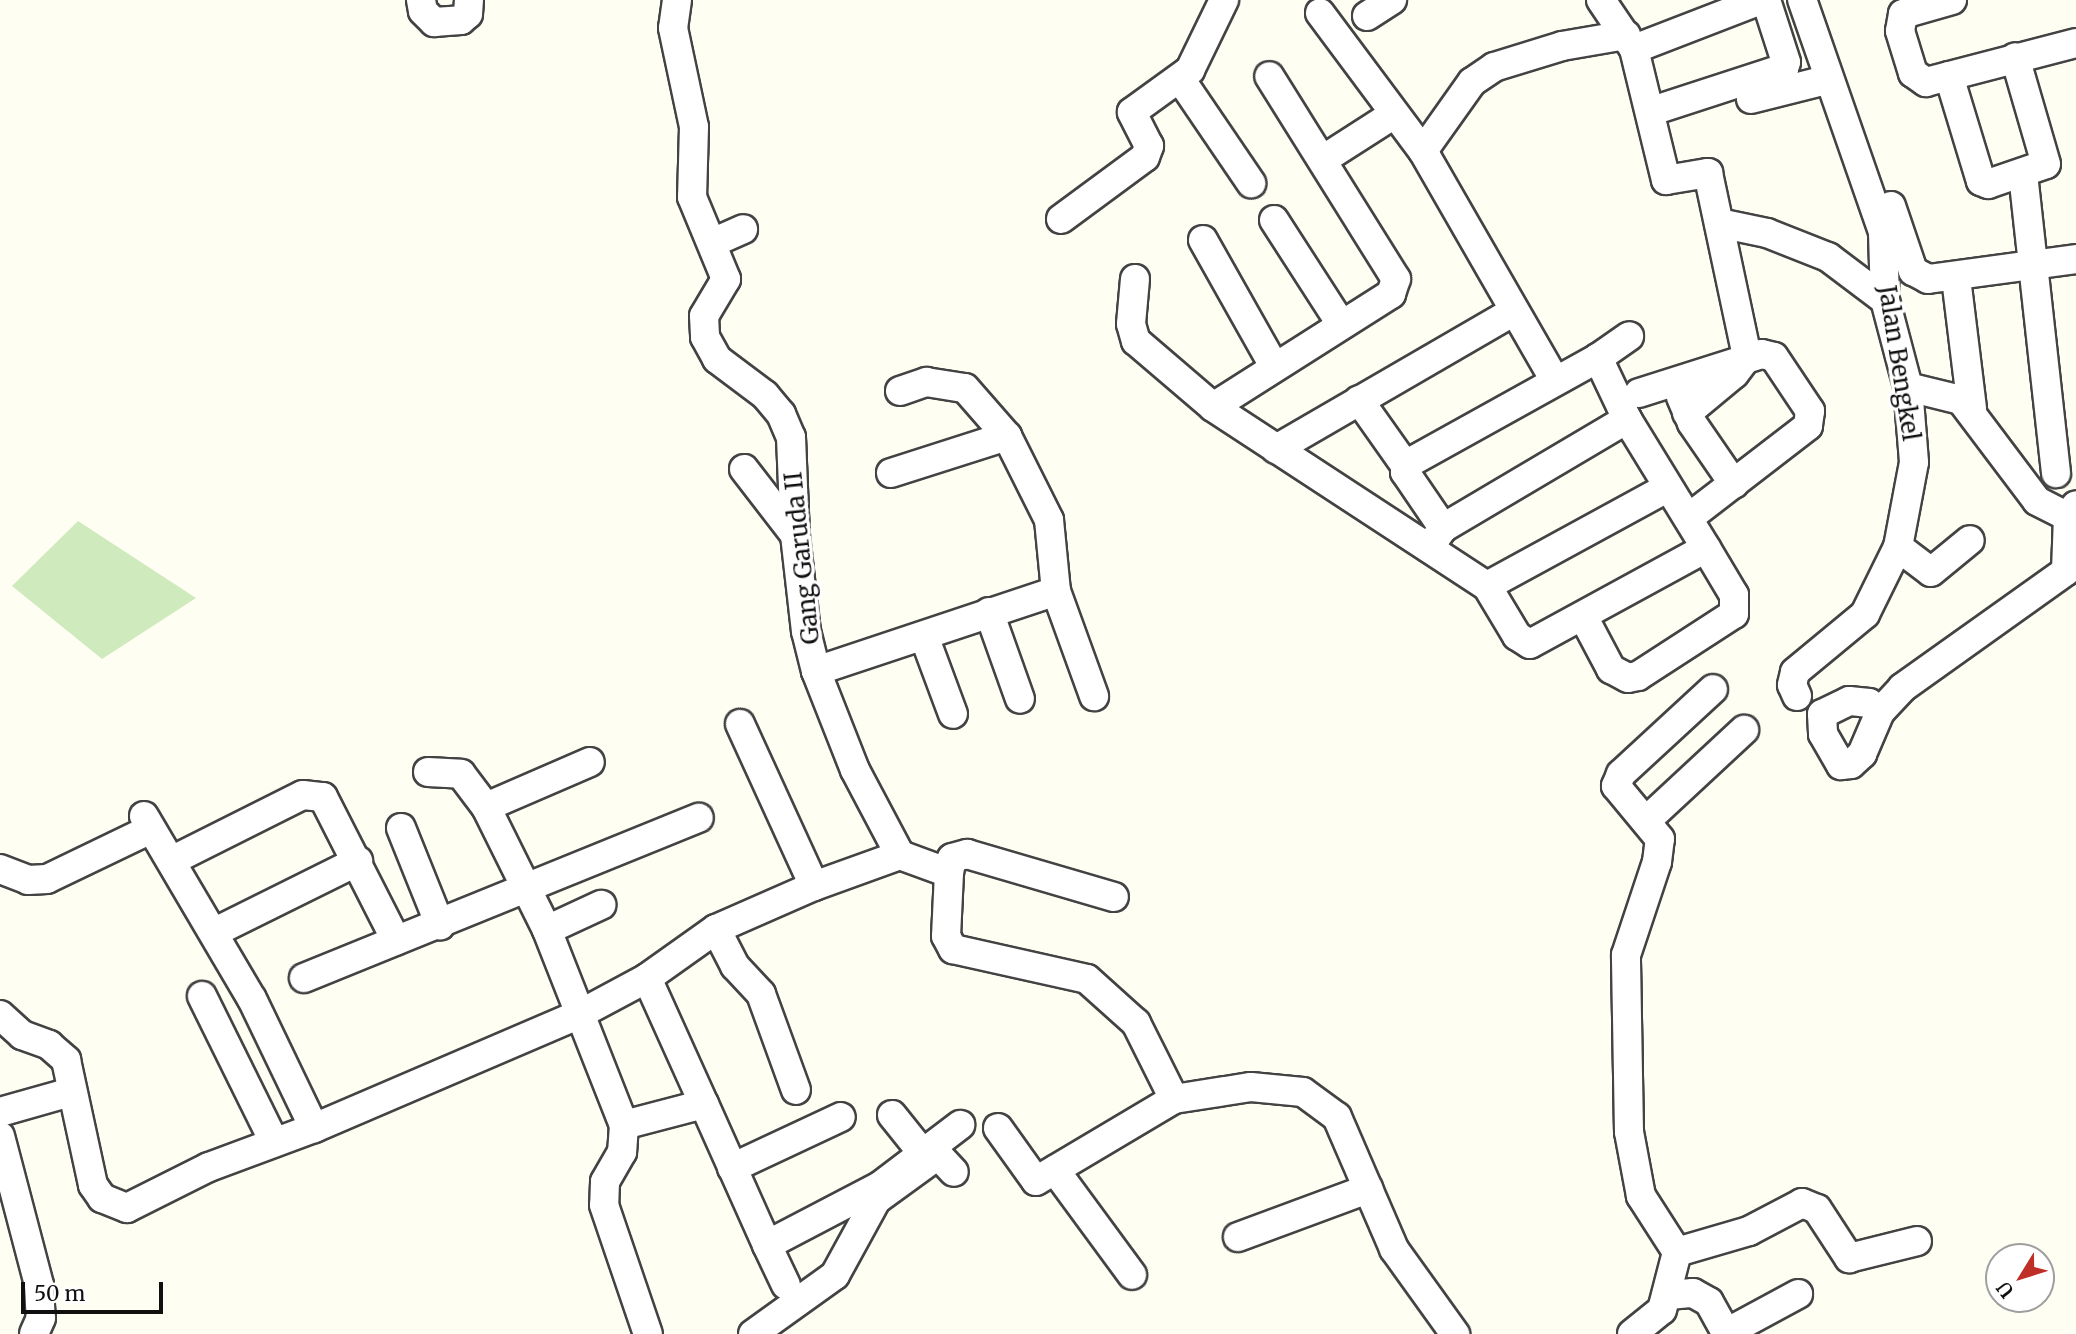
<!DOCTYPE html>
<style>
body{margin:0}
#map{position:relative;width:2076px;height:1334px;overflow:hidden;background:#fffef3;font-family:Merriweather,serif}
div>[style]{position:absolute}
[style*='--x']{left:calc(var(--x)*1px);top:calc(var(--y)*1px);width:calc(var(--w)*1px);rotate:calc(var(--a)*1deg)}
.green>*{inset:0;background:#cfeabc}
.roads{filter:drop-shadow(2px 0 #434343) drop-shadow(-2px 0 #434343) drop-shadow(0 2px #434343) drop-shadow(0 -2px #434343)}
.minor>*{height:28px;margin:-14px;padding:0 14px;transform-origin:14px;border-radius:14px;background:#fff}
span{translate:-50% -50%;white-space:nowrap;text-align:center;line-height:1.15;-webkit-text-stroke:7px #fff;paint-order:stroke}
.street-label{font-size:24px;color:#101010}
.north{position:absolute;left:1985px;top:1243px;width:70px;height:70px;box-sizing:border-box;background:#fff;border:2px solid #9f9f9f;border-radius:50%;rotate:232deg;font-size:19px;font-weight:700;line-height:28px;text-align:center;color:#101010}
.north::after{content:'';display:block;margin:auto;width:24px;height:32px;background:#bf2f28;clip-path:polygon(50% 0,100% 100%,50% 72%,0 100%)}
.scale{position:absolute;left:21px;top:1282px;width:142px;height:32px;box-sizing:border-box;border:4px solid #101010;border-top:0;padding-left:9px;font-size:21px;line-height:24px;white-space:nowrap;color:#101010;-webkit-text-stroke:5px #fff;paint-order:stroke}
</style>
<div id="map">
<div class="green">
<i style="clip-path:polygon(78px 521px,196px 598px,102px 659px,12px 586px)"></i>
</div>
<div class="roads">
<div class="minor">
<i style="--x:421;--y:0;--w:11;--a:80"></i>
<i style="--x:423;--y:11;--w:16;--a:45"></i>
<i style="--x:434;--y:22;--w:27;--a:-4"></i>
<i style="--x:461;--y:20;--w:9;--a:-41"></i>
<i style="--x:468;--y:14;--w:14;--a:-86"></i>
<i style="--x:677;--y:0;--w:28;--a:98"></i>
<i style="--x:673;--y:28;--w:101;--a:78"></i>
<i style="--x:694;--y:127;--w:70;--a:91.6"></i>
<i style="--x:692;--y:197;--w:89;--a:67.5"></i>
<i style="--x:726;--y:279;--w:43;--a:120.7"></i>
<i style="--x:704;--y:316;--w:21;--a:87"></i>
<i style="--x:705;--y:337;--w:25;--a:61"></i>
<i style="--x:717;--y:359;--w:60;--a:36.9"></i>
<i style="--x:765;--y:395;--w:25;--a:50"></i>
<i style="--x:781;--y:414;--w:25;--a:67"></i>
<i style="--x:791;--y:437;--w:98;--a:87.7"></i>
<i style="--x:795;--y:535;--w:97;--a:83.5"></i>
<i style="--x:806;--y:631;--w:41;--a:76"></i>
<i style="--x:816;--y:671;--w:106;--a:68.5"></i>
<i style="--x:855;--y:770;--w:96;--a:62.1"></i>
<i style="--x:900;--y:855;--w:52;--a:20.2"></i>
<i style="--x:949;--y:873;--w:63;--a:92.7"></i>
<i style="--x:946;--y:936;--w:15;--a:62"></i>
<i style="--x:953;--y:949;--w:137;--a:12.6"></i>
<i style="--x:1087;--y:979;--w:66;--a:41.9"></i>
<i style="--x:1136;--y:1023;--w:85;--a:63.4"></i>
<i style="--x:1601;--y:0;--w:59;--a:56"></i>
<i style="--x:1634;--y:49;--w:136;--a:-21.1"></i>
<i style="--x:1952;--y:0;--w:51;--a:164.1"></i>
<i style="--x:1903;--y:14;--w:17;--a:100"></i>
<i style="--x:1900;--y:31;--w:44;--a:72.8"></i>
<i style="--x:1913;--y:73;--w:16;--a:35"></i>
<i style="--x:1926;--y:82;--w:155;--a:-14.6"></i>
<i style="--x:1320;--y:13;--w:172;--a:53.3"></i>
<i style="--x:1423;--y:151;--w:265;--a:60.1"></i>
<i style="--x:1367;--y:16;--w:30;--a:-33"></i>
<i style="--x:1634;--y:49;--w:135;--a:76.3"></i>
<i style="--x:1666;--y:180;--w:43;--a:-9.5"></i>
<i style="--x:1708;--y:173;--w:188;--a:78"></i>
<i style="--x:1747;--y:357;--w:21;--a:127"></i>
<i style="--x:1734;--y:374;--w:61;--a:140.3"></i>
<i style="--x:1949;--y:76;--w:110;--a:73.1"></i>
<i style="--x:1981;--y:181;--w:8;--a:23"></i>
<i style="--x:1988;--y:184;--w:61;--a:-19"></i>
<i style="--x:2046;--y:164;--w:111;--a:-106.2"></i>
<i style="--x:1181;--y:80;--w:125;--a:55.8"></i>
<i style="--x:1751;--y:99;--w:77;--a:-14.2"></i>
<i style="--x:1652;--y:111;--w:139;--a:-18"></i>
<i style="--x:1784;--y:68;--w:6;--a:-72"></i>
<i style="--x:1786;--y:62;--w:65;--a:-107.9"></i>
<i style="--x:1423;--y:151;--w:85;--a:-54.6"></i>
<i style="--x:1472;--y:82;--w:27;--a:-34"></i>
<i style="--x:1494;--y:67;--w:71;--a:-17.2"></i>
<i style="--x:1562;--y:46;--w:65;--a:-9.8"></i>
<i style="--x:1324;--y:159;--w:83;--a:-32.7"></i>
<i style="--x:2024;--y:183;--w:292;--a:83.7"></i>
<i style="--x:1891;--y:206;--w:69;--a:71.3"></i>
<i style="--x:1913;--y:271;--w:17;--a:28"></i>
<i style="--x:1928;--y:279;--w:149;--a:-7.7"></i>
<i style="--x:1061;--y:219;--w:104;--a:-36.4"></i>
<i style="--x:1145;--y:157;--w:12;--a:-70"></i>
<i style="--x:1149;--y:146;--w:38;--a:-117"></i>
<i style="--x:1132;--y:112;--w:72;--a:-35.9"></i>
<i style="--x:1190;--y:70;--w:78;--a:-64.1"></i>
<i style="--x:1274;--y:220;--w:124;--a:57.2"></i>
<i style="--x:1719;--y:223;--w:49;--a:11.8"></i>
<i style="--x:1767;--y:233;--w:66;--a:21.5"></i>
<i style="--x:1828;--y:257;--w:71;--a:37"></i>
<i style="--x:1203;--y:240;--w:145;--a:60.6"></i>
<i style="--x:712;--y:243;--w:34;--a:-24"></i>
<i style="--x:1956;--y:278;--w:132;--a:83"></i>
<i style="--x:1135;--y:279;--w:45;--a:95.1"></i>
<i style="--x:1131;--y:324;--w:18;--a:74"></i>
<i style="--x:1136;--y:341;--w:101;--a:40.6"></i>
<i style="--x:1213;--y:407;--w:327;--a:33.2"></i>
<i style="--x:1487;--y:586;--w:58;--a:59"></i>
<i style="--x:1517;--y:636;--w:15;--a:32"></i>
<i style="--x:1530;--y:644;--w:200;--a:-28.6"></i>
<i style="--x:1706;--y:548;--w:151;--a:-121.5"></i>
<i style="--x:1598;--y:358;--w:38;--a:-35"></i>
<i style="--x:1908;--y:387;--w:55;--a:13.8"></i>
<i style="--x:1961;--y:400;--w:126;--a:53"></i>
<i style="--x:2037;--y:501;--w:35;--a:27"></i>
<i style="--x:900;--y:391;--w:28;--a:-19"></i>
<i style="--x:926;--y:382;--w:39;--a:9"></i>
<i style="--x:965;--y:388;--w:64;--a:48.8"></i>
<i style="--x:1007;--y:436;--w:94;--a:63.4"></i>
<i style="--x:1049;--y:520;--w:71;--a:84.4"></i>
<i style="--x:1056;--y:591;--w:112;--a:70.1"></i>
<i style="--x:1639;--y:393;--w:129;--a:-17.6"></i>
<i style="--x:1762;--y:354;--w:12;--a:14"></i>
<i style="--x:1774;--y:357;--w:65;--a:56.3"></i>
<i style="--x:1810;--y:411;--w:15;--a:98"></i>
<i style="--x:1808;--y:426;--w:149;--a:142.4"></i>
<i style="--x:1681;--y:397;--w:28;--a:67"></i>
<i style="--x:1692;--y:423;--w:74;--a:55.5"></i>
<i style="--x:1359;--y:400;--w:80;--a:54.7"></i>
<i style="--x:1213;--y:407;--w:211;--a:-32.4"></i>
<i style="--x:1391;--y:294;--w:16;--a:-72"></i>
<i style="--x:1396;--y:279;--w:239;--a:-122"></i>
<i style="--x:1276;--y:449;--w:275;--a:-30.1"></i>
<i style="--x:744;--y:469;--w:83;--a:52.3"></i>
<i style="--x:891;--y:473;--w:122;--a:-17.7"></i>
<i style="--x:1898;--y:547;--w:41;--a:37.1"></i>
<i style="--x:1931;--y:572;--w:50;--a:-39.4"></i>
<i style="--x:1429;--y:548;--w:24;--a:-55"></i>
<i style="--x:1443;--y:528;--w:214;--a:-30.6"></i>
<i style="--x:1627;--y:419;--w:68;--a:-115.4"></i>
<i style="--x:1598;--y:358;--w:221;--a:151"></i>
<i style="--x:1405;--y:465;--w:7;--a:90"></i>
<i style="--x:1405;--y:472;--w:68;--a:55.8"></i>
<i style="--x:1487;--y:586;--w:205;--a:-28.6"></i>
<i style="--x:989;--y:612;--w:92;--a:70.4"></i>
<i style="--x:1584;--y:618;--w:58;--a:62.1"></i>
<i style="--x:1611;--y:669;--w:19;--a:28"></i>
<i style="--x:1628;--y:678;--w:10;--a:-11"></i>
<i style="--x:1638;--y:676;--w:114;--a:-32.9"></i>
<i style="--x:1734;--y:614;--w:19;--a:-90"></i>
<i style="--x:1734;--y:595;--w:55;--a:-120.8"></i>
<i style="--x:924;--y:636;--w:83;--a:69.6"></i>
<i style="--x:816;--y:671;--w:253;--a:-18.4"></i>
<i style="--x:1797;--y:696;--w:12;--a:-114"></i>
<i style="--x:1792;--y:685;--w:13;--a:-77"></i>
<i style="--x:1795;--y:672;--w:91;--a:-39.6"></i>
<i style="--x:1865;--y:614;--w:75;--a:-63.8"></i>
<i style="--x:1898;--y:547;--w:86;--a:-79.3"></i>
<i style="--x:1914;--y:462;--w:75;--a:-94.6"></i>
<i style="--x:1908;--y:387;--w:90;--a:-104.8"></i>
<i style="--x:1885;--y:300;--w:68;--a:-91.7"></i>
<i style="--x:1883;--y:232;--w:246;--a:-109.2"></i>
<i style="--x:1880;--y:712;--w:14;--a:-141"></i>
<i style="--x:1869;--y:703;--w:20;--a:-174"></i>
<i style="--x:1849;--y:701;--w:30;--a:154"></i>
<i style="--x:1822;--y:714;--w:20;--a:87"></i>
<i style="--x:1823;--y:734;--w:36;--a:60"></i>
<i style="--x:1841;--y:765;--w:10;--a:-6"></i>
<i style="--x:1851;--y:764;--w:15;--a:-42"></i>
<i style="--x:1862;--y:754;--w:46;--a:-66.8"></i>
<i style="--x:1880;--y:712;--w:33;--a:-47"></i>
<i style="--x:1902;--y:688;--w:201;--a:-35.5"></i>
<i style="--x:2066;--y:571;--w:54;--a:-87.9"></i>
<i style="--x:2068;--y:517;--w:14;--a:-56"></i>
<i style="--x:740;--y:724;--w:178;--a:65.4"></i>
<i style="--x:428;--y:772;--w:33;--a:3"></i>
<i style="--x:461;--y:774;--w:41;--a:52.9"></i>
<i style="--x:486;--y:807;--w:137;--a:63.6"></i>
<i style="--x:547;--y:930;--w:210;--a:68.5"></i>
<i style="--x:486;--y:807;--w:113;--a:-23.4"></i>
<i style="--x:144;--y:816;--w:212;--a:59.5"></i>
<i style="--x:252;--y:999;--w:143;--a:64.3"></i>
<i style="--x:1646;--y:821;--w:134;--a:-42.9"></i>
<i style="--x:401;--y:828;--w:105;--a:68.1"></i>
<i style="--x:181;--y:856;--w:136;--a:-26.6"></i>
<i style="--x:303;--y:795;--w:20;--a:6"></i>
<i style="--x:323;--y:797;--w:161;--a:63"></i>
<i style="--x:0;--y:869;--w:30;--a:21"></i>
<i style="--x:28;--y:880;--w:19;--a:-3"></i>
<i style="--x:47;--y:879;--w:115;--a:-25.7"></i>
<i style="--x:949;--y:873;--w:15;--a:-79"></i>
<i style="--x:952;--y:858;--w:16;--a:-15"></i>
<i style="--x:967;--y:854;--w:153;--a:16.3"></i>
<i style="--x:223;--y:928;--w:151;--a:-26.4"></i>
<i style="--x:716;--y:929;--w:42;--a:62.8"></i>
<i style="--x:735;--y:966;--w:38;--a:47"></i>
<i style="--x:761;--y:994;--w:102;--a:70"></i>
<i style="--x:547;--y:930;--w:60;--a:-24.8"></i>
<i style="--x:304;--y:978;--w:426;--a:-22.1"></i>
<i style="--x:647;--y:978;--w:138;--a:65.7"></i>
<i style="--x:704;--y:1104;--w:83;--a:165.3"></i>
<i style="--x:624;--y:1125;--w:27;--a:94"></i>
<i style="--x:622;--y:1152;--w:34;--a:120"></i>
<i style="--x:605;--y:1182;--w:23;--a:92"></i>
<i style="--x:604;--y:1205;--w:136;--a:71.2"></i>
<i style="--x:202;--y:996;--w:163;--a:63.7"></i>
<i style="--x:0;--y:1015;--w:30;--a:42"></i>
<i style="--x:22;--y:1035;--w:29;--a:20"></i>
<i style="--x:49;--y:1045;--w:23;--a:41"></i>
<i style="--x:66;--y:1060;--w:128;--a:77.8"></i>
<i style="--x:93;--y:1185;--w:16;--a:55"></i>
<i style="--x:102;--y:1198;--w:27;--a:22"></i>
<i style="--x:127;--y:1208;--w:92;--a:-26.6"></i>
<i style="--x:209;--y:1167;--w:112;--a:-20.4"></i>
<i style="--x:314;--y:1128;--w:289;--a:-23.2"></i>
<i style="--x:580;--y:1014;--w:76;--a:-28.2"></i>
<i style="--x:647;--y:978;--w:85;--a:-35.4"></i>
<i style="--x:716;--y:929;--w:107;--a:-23.7"></i>
<i style="--x:814;--y:886;--w:91;--a:-19.8"></i>
<i style="--x:704;--y:1104;--w:154;--a:65.9"></i>
<i style="--x:767;--y:1245;--w:127;--a:-27.6"></i>
<i style="--x:880;--y:1186;--w:101;--a:-37.3"></i>
<i style="--x:0;--y:1112;--w:62;--a:-15.8"></i>
<i style="--x:892;--y:1115;--w:51;--a:51.3"></i>
<i style="--x:998;--y:1128;--w:65;--a:54.4"></i>
<i style="--x:1036;--y:1181;--w:161;--a:-30.7"></i>
<i style="--x:1174;--y:1099;--w:78;--a:-8.9"></i>
<i style="--x:1251;--y:1087;--w:52;--a:5.5"></i>
<i style="--x:1303;--y:1092;--w:42;--a:36.3"></i>
<i style="--x:1337;--y:1117;--w:144;--a:66.6"></i>
<i style="--x:1394;--y:1249;--w:105;--a:54.3"></i>
<i style="--x:0;--y:1136;--w:154;--a:75.3"></i>
<i style="--x:39;--y:1285;--w:33;--a:87"></i>
<i style="--x:41;--y:1318;--w:17;--a:114"></i>
<i style="--x:732;--y:1168;--w:120;--a:-25.1"></i>
<i style="--x:1055;--y:1170;--w:130;--a:53.7"></i>
<i style="--x:1238;--y:1237;--w:139;--a:-20.3"></i>
<i style="--x:767;--y:1245;--w:44;--a:64.6"></i>
<i style="--x:1677;--y:1252;--w:67;--a:-122.7"></i>
<i style="--x:1641;--y:1196;--w:65;--a:-100.6"></i>
<i style="--x:1629;--y:1132;--w:177;--a:-91"></i>
<i style="--x:1626;--y:955;--w:98;--a:-71.6"></i>
<i style="--x:1657;--y:862;--w:23;--a:-83"></i>
<i style="--x:1660;--y:839;--w:69;--a:-129.7"></i>
<i style="--x:1616;--y:786;--w:13;--a:-67"></i>
<i style="--x:1621;--y:774;--w:125;--a:-42.7"></i>
<i style="--x:1669;--y:1295;--w:24;--a:-5"></i>
<i style="--x:1693;--y:1293;--w:18;--a:29"></i>
<i style="--x:1709;--y:1302;--w:35;--a:61"></i>
<i style="--x:1726;--y:1333;--w:82;--a:-28.4"></i>
<i style="--x:753;--y:1334;--w:101;--a:-35.7"></i>
<i style="--x:835;--y:1275;--w:85;--a:-61.3"></i>
<i style="--x:876;--y:1200;--w:77;--a:-36"></i>
<i style="--x:938;--y:1155;--w:23;--a:47"></i>
<i style="--x:1632;--y:1334;--w:38;--a:-39"></i>
<i style="--x:1662;--y:1310;--w:60;--a:-75.5"></i>
<i style="--x:1677;--y:1252;--w:75;--a:-16.3"></i>
<i style="--x:1749;--y:1231;--w:60;--a:-27.8"></i>
<i style="--x:1802;--y:1203;--w:16;--a:22"></i>
<i style="--x:1817;--y:1209;--w:59;--a:56.9"></i>
<i style="--x:1849;--y:1258;--w:70;--a:-14"></i>
</div>
</div>
<div class="street-label">
<span style="left:1899px;top:363px;rotate:81deg">Jalan Bengkel</span>
<span style="left:802px;top:558px;rotate:-96deg">Gang Garuda II</span>
</div>
<div class="north">U</div>
<div class="scale">50 m</div>
</div>
